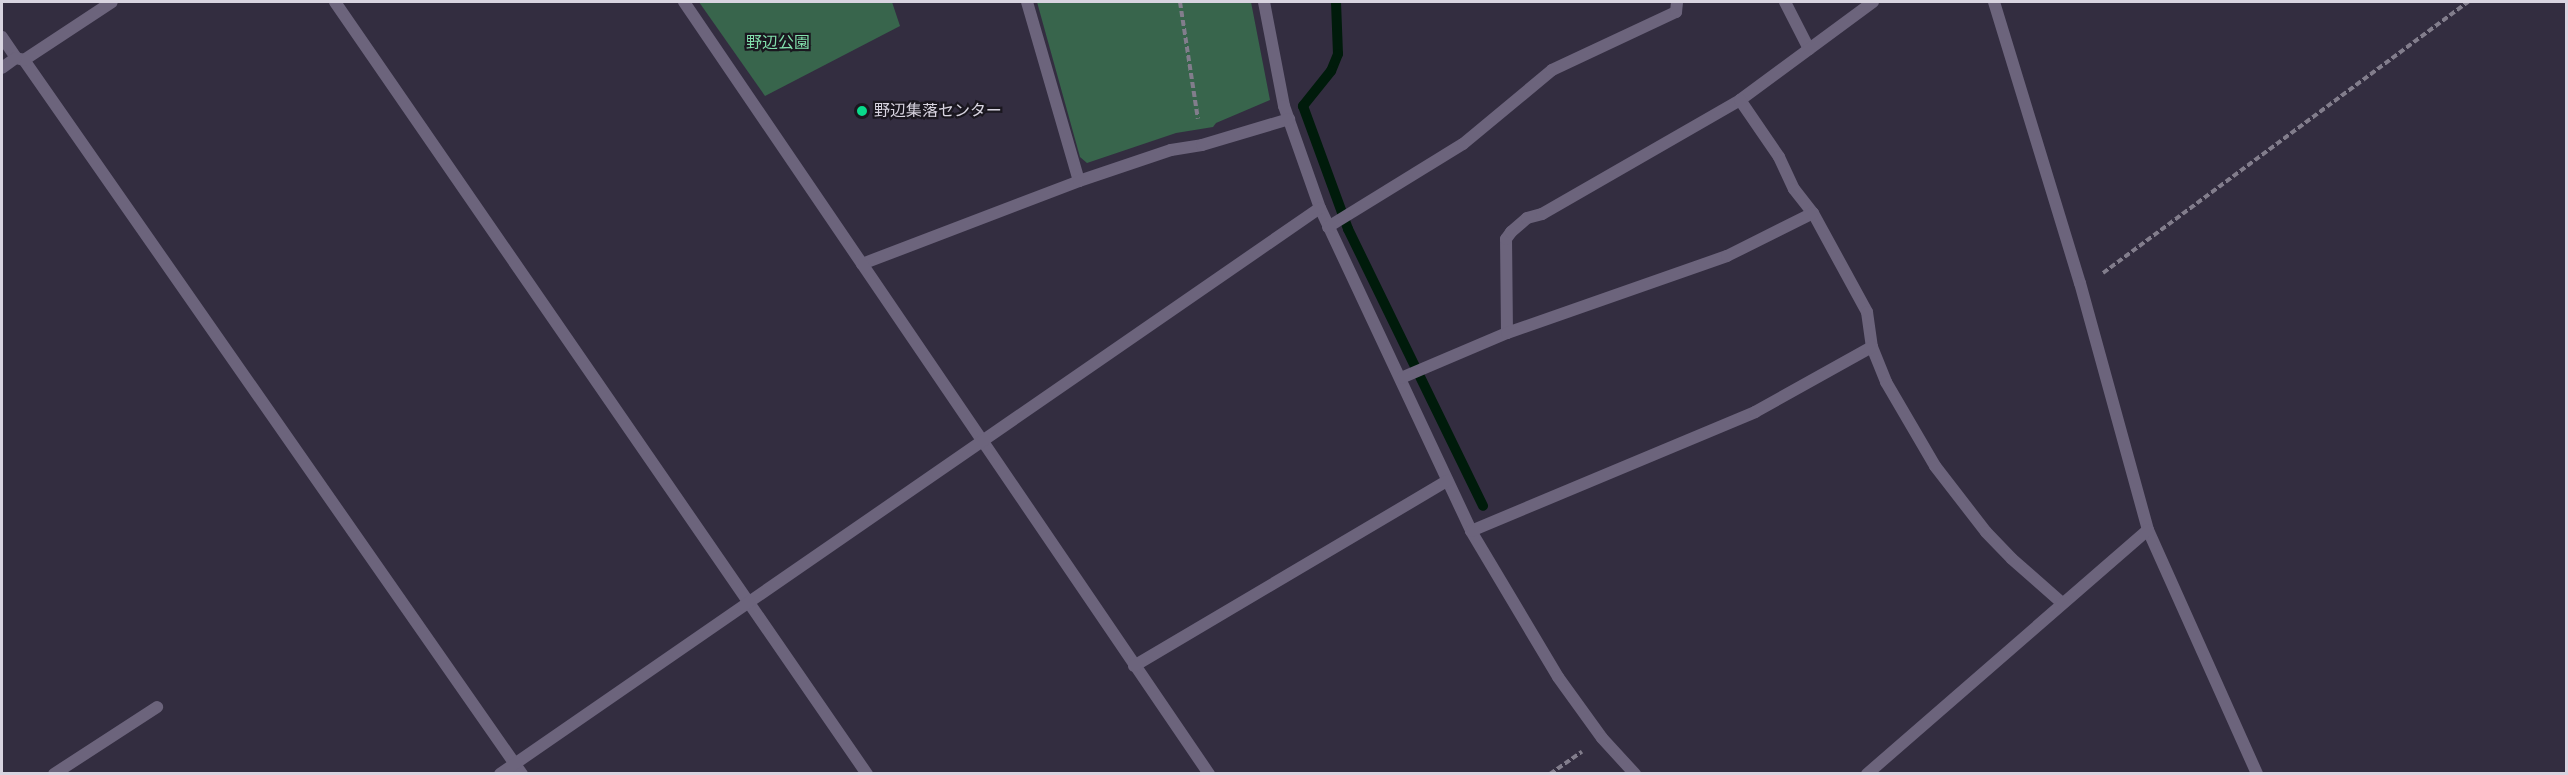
<!DOCTYPE html>
<meta charset="utf-8">
<style>
body{margin:0}
#map{position:relative;width:2568px;height:775px;overflow:hidden;background:#332d40;font-family:"DM Sans","Noto Sans JP",sans-serif}
div>[style]{position:absolute}
[style*='--x']{left:calc(var(--x)*1px);top:calc(var(--y)*1px);width:calc(var(--w)*1px);rotate:calc(var(--a)*1deg)}
.green>*{inset:0;background:#38654c}
.stream>*{height:10px;margin:-5px;padding:0 5px;transform-origin:5px;border-radius:5px;background:#001b0b}
.path>*{height:4px;margin-top:-2px;transform-origin:0;background:repeating-linear-gradient(90deg,#827d8c 0 6px,transparent 0 9px)}
.lane>*{height:12px;margin:-6px;padding:0 6px;transform-origin:6px;border-radius:6px;background:#6c647c}
.street>*{height:12px;margin:-6px;padding:0 6px;transform-origin:6px;border-radius:6px;background:#6c647c}
.dots>*{width:16px;height:16px;translate:-50% -50%;box-sizing:border-box;border:3px solid #1a171f;border-radius:50%}
span{translate:-50% -50%;white-space:nowrap;text-align:center;line-height:1.15;-webkit-text-stroke:4.5px #1a171f;paint-order:stroke}
.park-label{font-size:16px;color:#82dfac}
.poi-label{font-size:16px;color:#d8d4e0}
.left{translate:0 -50%;text-align:left}
.frame{position:absolute;inset:0;border:3px solid #d8d4e0;pointer-events:none}
</style>
<div id="map">
<div class="green">
<i style="clip-path:polygon(699px 2px,892px 2px,900px 26px,765px 96px)"></i>
<i style="clip-path:polygon(1037px 2px,1251px 2px,1270px 100px,1216px 123px,1213px 127px,1176px 133px,1087px 163px,1080px 157px)"></i>
</div>
<div class="stream">
<i style="--x:1336;--y:2;--w:52;--a:87.8"></i>
<i style="--x:1338;--y:54;--w:18;--a:112"></i>
<i style="--x:1331;--y:71;--w:45;--a:128.7"></i>
<i style="--x:1303;--y:106;--w:131;--a:69.9"></i>
<i style="--x:1348;--y:229;--w:308;--a:64"></i>
</div>
<div class="path">
<i style="--x:1180;--y:2;--w:118;--a:81.3"></i>
<i style="--x:2103;--y:273;--w:455;--a:-36.6"></i>
<i style="--x:1550;--y:774;--w:39;--a:-35"></i>
</div>
<div class="lane">
<i style="--x:862;--y:264;--w:232;--a:-20.9"></i>
<i style="--x:1079;--y:181;--w:186;--a:-106.2"></i>
<i style="--x:1507;--y:333;--w:94;--a:-90.6"></i>
<i style="--x:1506;--y:239;--w:9;--a:-54"></i>
<i style="--x:1511;--y:232;--w:21;--a:-41"></i>
<i style="--x:1527;--y:218;--w:16;--a:-15"></i>
<i style="--x:1542;--y:214;--w:228;--a:-29.9"></i>
</div>
<div class="street">
<i style="--x:335;--y:2;--w:938;--a:55.43"></i>
<i style="--x:684;--y:2;--w:934;--a:55.78"></i>
<i style="--x:1264;--y:2;--w:106;--a:79.1"></i>
<i style="--x:1284;--y:106;--w:108;--a:70.6"></i>
<i style="--x:1320;--y:208;--w:357;--a:64.9"></i>
<i style="--x:1471;--y:531;--w:170;--a:59.2"></i>
<i style="--x:1558;--y:677;--w:75;--a:54.2"></i>
<i style="--x:1602;--y:738;--w:49;--a:47.5"></i>
<i style="--x:1785;--y:2;--w:53;--a:62.9"></i>
<i style="--x:1873;--y:2;--w:165;--a:143.6"></i>
<i style="--x:1740;--y:100;--w:69;--a:55.6"></i>
<i style="--x:1779;--y:157;--w:35;--a:65"></i>
<i style="--x:1794;--y:189;--w:31;--a:52"></i>
<i style="--x:1813;--y:213;--w:113;--a:61.4"></i>
<i style="--x:1867;--y:312;--w:35;--a:82"></i>
<i style="--x:1872;--y:347;--w:38;--a:68"></i>
<i style="--x:1886;--y:382;--w:97;--a:59.7"></i>
<i style="--x:1935;--y:466;--w:83;--a:52.3"></i>
<i style="--x:1986;--y:532;--w:37;--a:46"></i>
<i style="--x:2012;--y:559;--w:67;--a:41.3"></i>
<i style="--x:1994;--y:2;--w:294;--a:73"></i>
<i style="--x:2080;--y:283;--w:256;--a:74.6"></i>
<i style="--x:2148;--y:530;--w:267;--a:65.9"></i>
<i style="--x:2;--y:37;--w:25;--a:56"></i>
<i style="--x:16;--y:58;--w:8;--a:14"></i>
<i style="--x:24;--y:60;--w:871;--a:55.11"></i>
<i style="--x:24;--y:60;--w:105;--a:-33.4"></i>
<i style="--x:2;--y:68;--w:17;--a:-36"></i>
<i style="--x:1079;--y:181;--w:97;--a:-18.6"></i>
<i style="--x:1171;--y:150;--w:31;--a:-9"></i>
<i style="--x:1202;--y:145;--w:91;--a:-16.6"></i>
<i style="--x:1328;--y:227;--w:158;--a:-31.6"></i>
<i style="--x:1463;--y:144;--w:116;--a:-39.7"></i>
<i style="--x:1552;--y:70;--w:137;--a:-25.1"></i>
<i style="--x:1676;--y:12;--w:10;--a:-84"></i>
<i style="--x:1401;--y:378;--w:115;--a:-23"></i>
<i style="--x:1507;--y:333;--w:233;--a:-19.3"></i>
<i style="--x:1727;--y:256;--w:96;--a:-26.6"></i>
<i style="--x:1471;--y:531;--w:308;--a:-22.7"></i>
<i style="--x:1755;--y:412;--w:134;--a:-29.1"></i>
<i style="--x:1134;--y:666;--w:364;--a:-30.6"></i>
<i style="--x:54;--y:774;--w:123;--a:-33"></i>
<i style="--x:500;--y:774;--w:996;--a:-34.62"></i>
<i style="--x:1867;--y:774;--w:372;--a:-41"></i>
</div>
<div class="dots">
<i style="left:862px;top:111px;background:#09d98b"></i>
</div>
<div class="park-label">
<span style="left:778px;top:43px">野辺公園</span>
</div>
<div class="poi-label">
<span class="left" style="left:874px;top:111px">野辺集落センター</span>
</div>
<div class="frame"></div>
</div>
